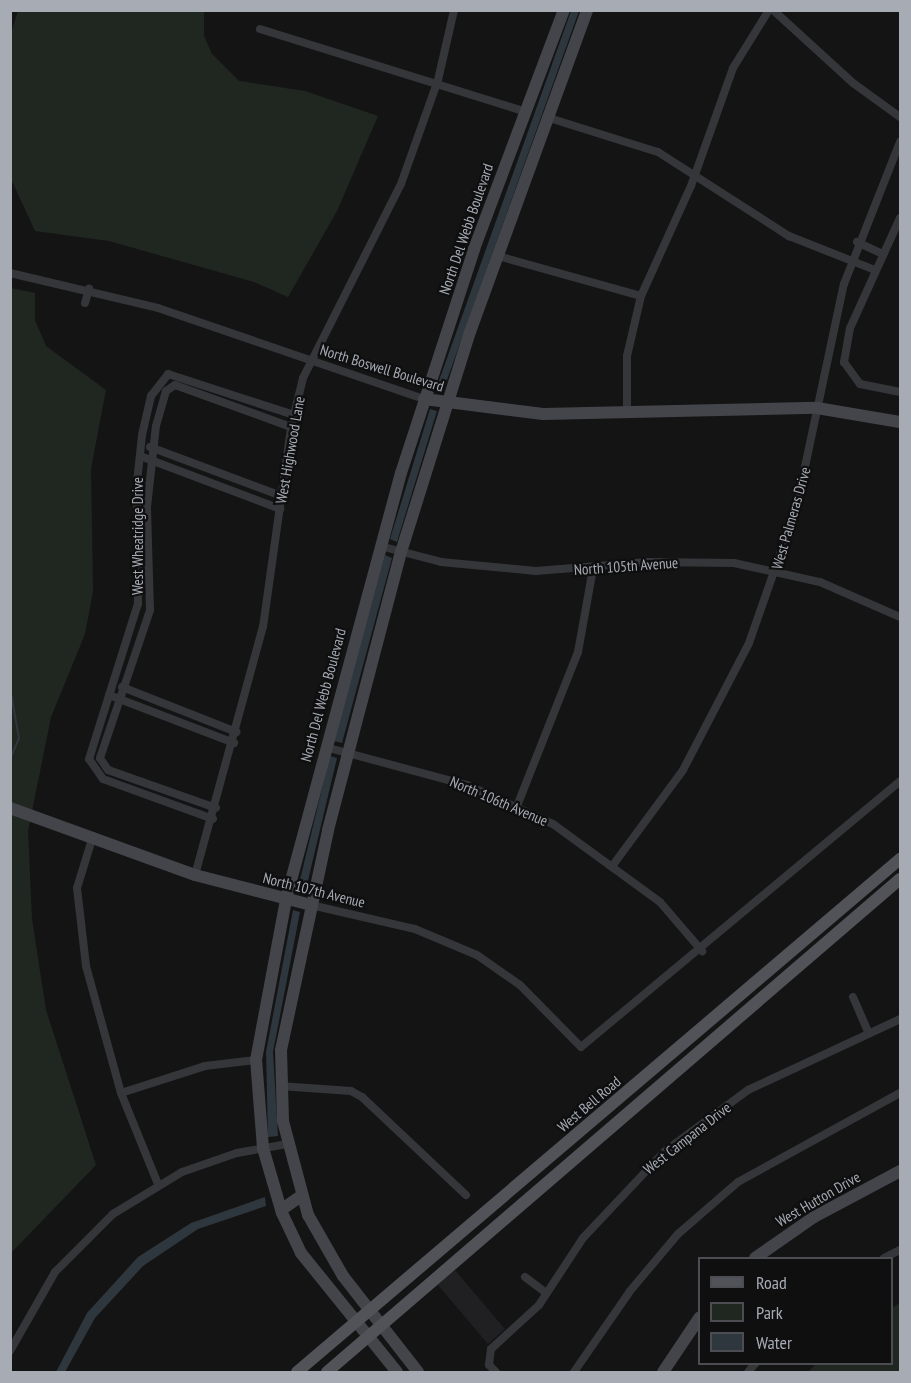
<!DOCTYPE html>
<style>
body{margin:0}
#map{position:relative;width:911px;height:1383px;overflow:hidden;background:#141415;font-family:"PT Sans Narrow",sans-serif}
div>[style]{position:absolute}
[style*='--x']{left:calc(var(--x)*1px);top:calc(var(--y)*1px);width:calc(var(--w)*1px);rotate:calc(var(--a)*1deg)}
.built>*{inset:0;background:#202022}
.green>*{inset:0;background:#202721}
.water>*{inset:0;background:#2e373d}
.stream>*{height:2px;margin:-1px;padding:0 1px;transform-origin:1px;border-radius:1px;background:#2e373d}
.street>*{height:8px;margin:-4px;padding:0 4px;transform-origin:4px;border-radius:4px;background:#35363a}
.secondary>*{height:12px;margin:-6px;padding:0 6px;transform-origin:6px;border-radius:6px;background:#43454a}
.primary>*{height:12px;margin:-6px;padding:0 6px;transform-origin:6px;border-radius:6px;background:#515358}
span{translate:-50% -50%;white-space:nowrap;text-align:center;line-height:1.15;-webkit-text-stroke:4.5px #0f0f10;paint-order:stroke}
.street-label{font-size:15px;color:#a6abb4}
.frame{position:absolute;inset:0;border:12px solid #a6abb4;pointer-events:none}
.legend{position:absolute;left:698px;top:1257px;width:195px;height:108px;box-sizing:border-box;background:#0f0f10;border:2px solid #4b4d52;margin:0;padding:8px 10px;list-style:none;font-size:18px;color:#a6abb4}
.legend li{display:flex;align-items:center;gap:12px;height:30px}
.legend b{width:30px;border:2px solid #4b4d52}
</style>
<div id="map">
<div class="built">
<i style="clip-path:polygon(455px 1270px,505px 1329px,488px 1344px,437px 1284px)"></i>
</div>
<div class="green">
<i style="clip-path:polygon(18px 11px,204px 11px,204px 36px,212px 54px,239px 81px,305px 91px,378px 116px,337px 211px,288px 297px,254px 282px,109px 241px,35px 231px,11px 179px,10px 36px)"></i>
<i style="clip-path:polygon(11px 288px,35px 293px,35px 320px,46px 346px,106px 390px,91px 469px,93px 591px,85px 634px,51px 717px,28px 831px,32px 919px,46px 1010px,96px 1165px,11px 1253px)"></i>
<i style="clip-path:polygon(900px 1303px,900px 1372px,808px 1372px,816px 1364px,892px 1364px,892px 1308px)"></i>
</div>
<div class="water">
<i style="clip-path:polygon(571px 11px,579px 11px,443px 391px,436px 389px)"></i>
<i style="clip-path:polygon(430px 409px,437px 411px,397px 542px,390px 539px)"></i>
<i style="clip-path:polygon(385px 555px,392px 558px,342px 743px,334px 741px)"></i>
<i style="clip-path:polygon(330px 756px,337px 758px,305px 893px,297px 892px)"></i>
<i style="clip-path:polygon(293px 910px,300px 912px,273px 1052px,278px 1136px,268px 1137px,266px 1052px)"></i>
<i style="clip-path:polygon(265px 1197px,266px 1206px,198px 1229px,143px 1266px,95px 1318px,65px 1372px,56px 1372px,87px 1313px,138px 1257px,191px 1223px)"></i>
</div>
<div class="stream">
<i style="--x:10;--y:688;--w:51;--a:79.8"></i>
<i style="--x:19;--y:738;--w:23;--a:113"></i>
</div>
<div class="street">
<i style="--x:773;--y:10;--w:108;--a:42.4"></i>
<i style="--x:853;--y:83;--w:58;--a:35.9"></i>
<i style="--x:260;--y:29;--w:276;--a:17.3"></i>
<i style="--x:546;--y:117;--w:117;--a:17.4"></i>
<i style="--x:658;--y:152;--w:156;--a:32.7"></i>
<i style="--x:789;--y:236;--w:92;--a:21.6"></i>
<i style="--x:900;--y:218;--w:121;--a:114.4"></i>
<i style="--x:850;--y:328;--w:35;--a:100"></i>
<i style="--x:844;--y:362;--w:27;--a:54"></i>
<i style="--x:860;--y:384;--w:41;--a:11.3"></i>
<i style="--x:857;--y:242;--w:29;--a:25"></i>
<i style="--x:498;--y:256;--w:148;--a:15.6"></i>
<i style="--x:10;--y:273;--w:152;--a:13.3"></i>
<i style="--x:158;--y:308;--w:281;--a:18.9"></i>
<i style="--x:85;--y:303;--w:15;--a:-74"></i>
<i style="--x:627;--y:413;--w:57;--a:-90"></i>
<i style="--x:627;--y:356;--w:62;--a:-76.9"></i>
<i style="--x:641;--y:296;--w:121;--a:-65.6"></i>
<i style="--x:691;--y:186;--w:125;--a:-70.4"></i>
<i style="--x:733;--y:68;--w:68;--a:-58.2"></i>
<i style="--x:150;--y:447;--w:141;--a:20.4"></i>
<i style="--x:140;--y:456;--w:150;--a:20.7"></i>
<i style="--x:380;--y:546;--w:63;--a:14.7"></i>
<i style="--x:441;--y:562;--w:95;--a:5.4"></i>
<i style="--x:536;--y:571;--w:112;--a:-4.6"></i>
<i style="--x:648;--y:562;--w:86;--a:0.7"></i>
<i style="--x:734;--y:563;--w:88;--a:12.5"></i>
<i style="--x:820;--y:582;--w:87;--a:23.6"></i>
<i style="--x:122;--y:687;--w:123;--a:21.5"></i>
<i style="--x:109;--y:695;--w:134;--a:21"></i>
<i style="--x:325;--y:747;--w:147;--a:15"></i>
<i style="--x:467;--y:785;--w:94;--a:24.4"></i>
<i style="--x:553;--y:824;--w:132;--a:36.1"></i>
<i style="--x:660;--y:902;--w:65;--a:49.4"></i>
<i style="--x:517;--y:806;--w:166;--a:-68.4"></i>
<i style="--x:578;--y:652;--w:84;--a:-79.8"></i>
<i style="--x:216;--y:808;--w:114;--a:-160.6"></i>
<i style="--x:108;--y:770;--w:14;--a:-124"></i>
<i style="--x:100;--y:758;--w:156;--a:-71.3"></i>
<i style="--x:150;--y:610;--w:103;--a:-91.7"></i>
<i style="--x:147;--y:507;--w:81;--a:-83.7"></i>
<i style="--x:156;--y:426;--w:36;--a:-74"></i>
<i style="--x:166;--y:391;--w:11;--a:-34"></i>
<i style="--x:175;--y:385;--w:123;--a:19.9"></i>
<i style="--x:213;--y:819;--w:117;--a:-160"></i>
<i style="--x:103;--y:779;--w:24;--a:-125"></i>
<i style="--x:89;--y:759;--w:163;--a:-72.5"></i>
<i style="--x:138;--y:604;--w:122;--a:-90.5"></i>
<i style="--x:137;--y:482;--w:47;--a:-83.9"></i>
<i style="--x:142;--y:435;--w:40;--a:-77"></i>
<i style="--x:151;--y:396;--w:28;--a:-52"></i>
<i style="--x:168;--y:374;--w:133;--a:18"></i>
<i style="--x:93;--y:836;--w:54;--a:107.1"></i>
<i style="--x:77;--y:888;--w:79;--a:83.4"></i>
<i style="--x:86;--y:966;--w:132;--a:74.6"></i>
<i style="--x:121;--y:1093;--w:98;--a:67.9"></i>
<i style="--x:613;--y:865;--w:118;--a:-53.6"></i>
<i style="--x:683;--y:770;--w:143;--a:-62.5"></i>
<i style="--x:749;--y:643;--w:142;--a:-70.7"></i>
<i style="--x:796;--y:509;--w:230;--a:-78"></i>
<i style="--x:844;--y:284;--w:153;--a:-68.5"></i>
<i style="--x:195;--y:875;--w:257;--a:-74.7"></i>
<i style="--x:263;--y:627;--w:202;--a:-82"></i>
<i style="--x:291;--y:427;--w:50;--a:-76.2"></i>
<i style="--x:303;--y:378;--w:217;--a:-63.2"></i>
<i style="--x:401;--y:184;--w:110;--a:-70.4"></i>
<i style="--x:438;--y:80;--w:72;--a:-77.1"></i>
<i style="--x:311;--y:905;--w:107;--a:13"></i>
<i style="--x:415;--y:929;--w:67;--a:22.8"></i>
<i style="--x:477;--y:955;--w:52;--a:34.9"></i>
<i style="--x:520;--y:985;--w:87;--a:45.5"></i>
<i style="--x:581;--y:1047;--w:415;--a:-39.8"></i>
<i style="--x:853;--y:997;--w:40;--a:66.6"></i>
<i style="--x:280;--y:1086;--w:71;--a:4"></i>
<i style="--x:351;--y:1091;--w:13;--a:29"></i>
<i style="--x:362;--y:1097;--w:143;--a:43.3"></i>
<i style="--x:121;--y:1093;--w:88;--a:-17.8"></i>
<i style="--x:205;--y:1066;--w:51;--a:-6.7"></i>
<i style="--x:884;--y:1258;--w:18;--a:-27"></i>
<i style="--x:525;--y:1277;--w:26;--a:37"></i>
<i style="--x:10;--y:1351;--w:91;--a:-60.3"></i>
<i style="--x:55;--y:1272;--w:82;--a:-45"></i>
<i style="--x:113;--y:1214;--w:81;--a:-31.3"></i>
<i style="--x:182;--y:1172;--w:58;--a:-19.1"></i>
<i style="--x:237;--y:1153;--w:51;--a:-10.2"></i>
<i style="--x:496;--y:1372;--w:10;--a:-135"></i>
<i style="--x:489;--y:1365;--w:16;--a:-83"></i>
<i style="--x:491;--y:1349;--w:65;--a:-42.5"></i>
<i style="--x:539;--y:1305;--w:80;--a:-56.7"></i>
<i style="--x:583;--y:1238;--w:118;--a:-46.7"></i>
<i style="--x:664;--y:1152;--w:104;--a:-36.4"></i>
<i style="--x:748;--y:1090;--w:168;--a:-25"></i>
<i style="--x:574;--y:1372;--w:98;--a:-55.3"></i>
<i style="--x:630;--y:1291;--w:75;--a:-49.9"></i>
<i style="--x:678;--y:1234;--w:79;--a:-40.9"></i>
<i style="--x:738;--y:1182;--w:185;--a:-28.8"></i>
<i style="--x:748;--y:1372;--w:11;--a:-49"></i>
</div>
<div class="secondary">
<i style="--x:424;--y:399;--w:120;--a:7.2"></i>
<i style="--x:543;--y:414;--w:274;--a:-1.3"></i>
<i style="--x:817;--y:408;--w:84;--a:9.6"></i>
<i style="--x:10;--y:808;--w:197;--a:19.9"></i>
<i style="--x:195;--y:875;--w:120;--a:14.5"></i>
<i style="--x:281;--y:1210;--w:24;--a:-35"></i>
<i style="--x:755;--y:1258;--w:72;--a:-34.8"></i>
<i style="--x:814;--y:1217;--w:98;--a:-28.1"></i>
<i style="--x:397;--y:1372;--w:153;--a:-128.9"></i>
<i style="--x:301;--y:1253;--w:44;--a:-115.4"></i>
<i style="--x:282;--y:1213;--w:68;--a:-106.3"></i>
<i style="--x:263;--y:1148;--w:88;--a:-94.5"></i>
<i style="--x:256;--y:1060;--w:164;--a:-79.4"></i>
<i style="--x:286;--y:899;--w:441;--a:-74.9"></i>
<i style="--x:401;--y:473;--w:236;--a:-71.9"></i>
<i style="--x:474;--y:249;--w:255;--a:-69.4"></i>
<i style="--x:418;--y:1372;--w:122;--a:-128"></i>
<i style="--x:343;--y:1276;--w:70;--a:-119.8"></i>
<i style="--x:308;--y:1215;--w:97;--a:-104.9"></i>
<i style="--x:283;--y:1121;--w:71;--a:-91.6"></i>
<i style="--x:281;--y:1050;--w:225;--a:-77.9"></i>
<i style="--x:328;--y:830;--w:287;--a:-75.3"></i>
<i style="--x:401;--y:552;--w:231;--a:-72.6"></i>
<i style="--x:470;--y:332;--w:343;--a:-70"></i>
<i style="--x:663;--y:1372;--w:66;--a:-56.1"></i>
</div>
<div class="primary">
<i style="--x:297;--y:1372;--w:792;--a:-40.39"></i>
<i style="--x:327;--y:1372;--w:756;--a:-40.71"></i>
</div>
<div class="street-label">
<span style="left:466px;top:229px;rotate:-71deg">North Del Webb Boulevard</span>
<span style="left:382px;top:368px;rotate:17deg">North Boswell Boulevard</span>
<span style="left:290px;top:450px;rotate:-80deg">West Highwood Lane</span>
<span style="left:791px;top:518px;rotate:-74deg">West Palmeras Drive</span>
<span style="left:138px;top:536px;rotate:-90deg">West Wheatridge Drive</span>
<span style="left:626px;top:566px;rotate:-4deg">North 105th Avenue</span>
<span style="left:323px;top:695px;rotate:-75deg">North Del Webb Boulevard</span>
<span style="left:499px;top:801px;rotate:23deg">North 106th Avenue</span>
<span style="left:314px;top:890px;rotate:14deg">North 107th Avenue</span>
<span style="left:589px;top:1104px;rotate:-40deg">West Bell Road</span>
<span style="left:687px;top:1138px;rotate:-38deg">West Campana Drive</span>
<span style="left:818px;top:1199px;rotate:-30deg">West Hutton Drive</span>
</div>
<div class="frame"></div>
<ul class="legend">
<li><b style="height:8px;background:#515358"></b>Road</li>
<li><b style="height:16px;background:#202721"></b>Park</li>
<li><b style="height:16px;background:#2e373d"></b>Water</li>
</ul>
</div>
